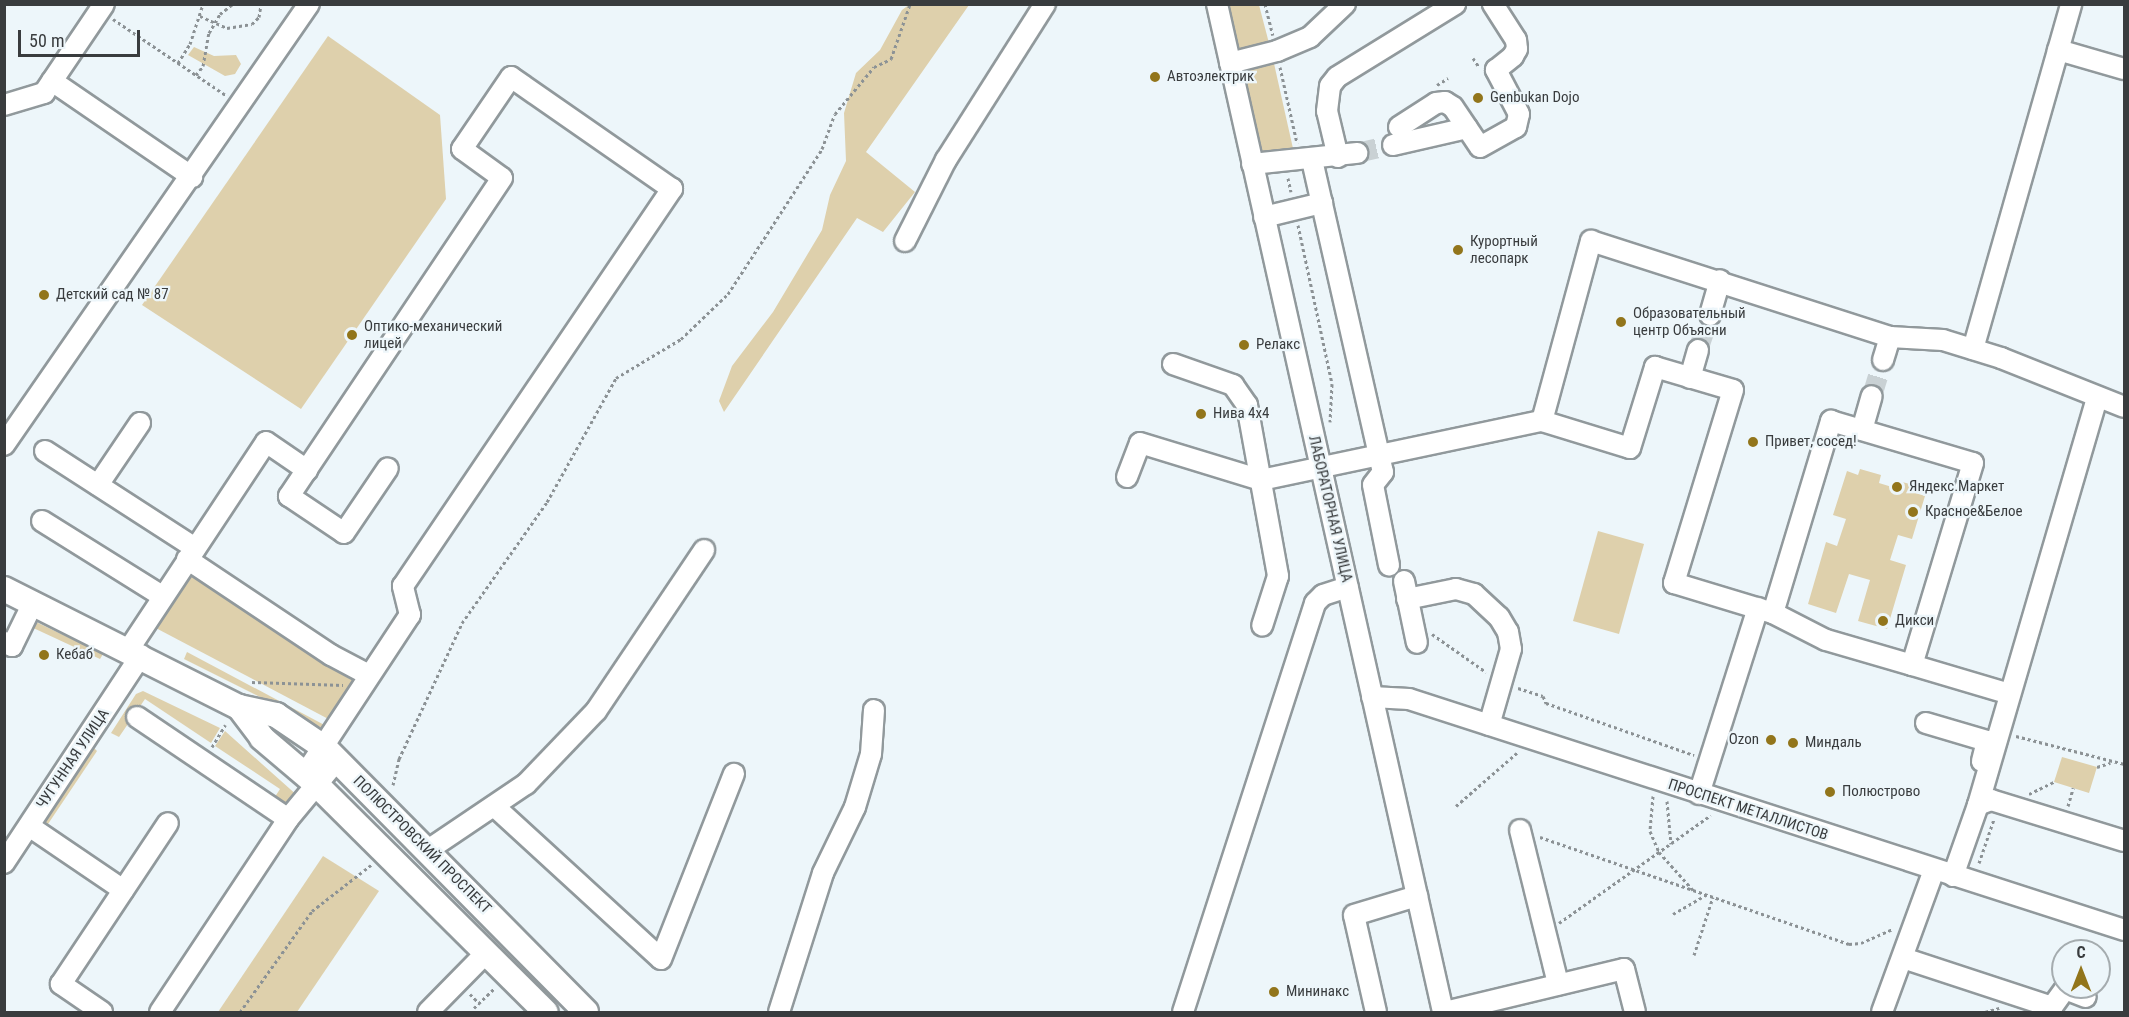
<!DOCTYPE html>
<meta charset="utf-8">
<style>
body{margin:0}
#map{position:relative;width:2129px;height:1017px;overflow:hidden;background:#edf6fa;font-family:"Roboto Condensed",sans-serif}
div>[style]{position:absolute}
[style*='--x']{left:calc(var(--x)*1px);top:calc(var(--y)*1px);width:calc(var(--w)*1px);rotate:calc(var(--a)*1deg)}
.green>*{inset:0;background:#ded0ac}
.minor-tunnel>*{height:20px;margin-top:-10px;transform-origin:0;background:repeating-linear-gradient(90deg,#c9d1d4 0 20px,transparent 0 30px)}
.path>*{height:3px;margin-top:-1.5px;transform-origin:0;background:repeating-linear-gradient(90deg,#8c9295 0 3px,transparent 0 6px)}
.roads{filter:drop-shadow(2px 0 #91999c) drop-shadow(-2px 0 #91999c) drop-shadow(0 2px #91999c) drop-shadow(0 -2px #91999c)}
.minor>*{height:20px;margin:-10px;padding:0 10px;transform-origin:10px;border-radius:10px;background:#fff}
.major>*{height:24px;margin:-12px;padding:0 12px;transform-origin:12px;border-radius:12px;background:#fff}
.dots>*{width:16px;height:16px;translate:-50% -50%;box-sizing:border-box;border:3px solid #edf6fa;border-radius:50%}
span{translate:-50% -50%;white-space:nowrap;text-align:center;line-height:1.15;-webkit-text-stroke:4.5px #edf6fa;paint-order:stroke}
.poi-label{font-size:15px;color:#393c3e}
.left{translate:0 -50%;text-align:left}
.right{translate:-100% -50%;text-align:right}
.street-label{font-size:15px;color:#393c3e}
.frame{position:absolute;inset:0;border:6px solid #393c3e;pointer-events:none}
.north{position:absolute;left:2051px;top:939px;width:60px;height:60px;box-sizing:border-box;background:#edf6fa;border:2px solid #a5acaf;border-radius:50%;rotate:0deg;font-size:16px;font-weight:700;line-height:24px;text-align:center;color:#393c3e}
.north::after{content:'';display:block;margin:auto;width:21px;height:27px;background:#92751b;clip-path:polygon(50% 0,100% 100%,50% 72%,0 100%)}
.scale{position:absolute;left:18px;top:30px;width:122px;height:27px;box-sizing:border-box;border:3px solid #393c3e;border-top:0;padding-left:8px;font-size:18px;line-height:21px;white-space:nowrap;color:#393c3e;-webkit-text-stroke:4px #edf6fa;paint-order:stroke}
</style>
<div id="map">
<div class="green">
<i style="clip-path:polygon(910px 4px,969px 5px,866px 152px,915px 192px,883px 232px,857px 218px,724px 412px,719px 401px,732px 366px,773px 312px,822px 230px,830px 195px,846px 161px,844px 113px,856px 73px,880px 50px,902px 10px)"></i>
<i style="clip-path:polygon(1228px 5px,1259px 5px,1270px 47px,1245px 55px,1237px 48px)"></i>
<i style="clip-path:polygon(328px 36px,440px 115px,446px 199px,301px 409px,142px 305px)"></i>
<i style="clip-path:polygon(194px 47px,214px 56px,236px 55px,241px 64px,235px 74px,225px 76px,188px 55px)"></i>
<i style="clip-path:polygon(1273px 59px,1294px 153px,1257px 154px,1240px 75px,1242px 69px)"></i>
<i style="clip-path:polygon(1860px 469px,1881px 475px,1879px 483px,1892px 487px,1894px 480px,1914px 485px,1912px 492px,1925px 496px,1912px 539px,1898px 535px,1890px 560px,1906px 565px,1887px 629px,1858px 621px,1870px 580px,1849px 574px,1836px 613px,1808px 604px,1826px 542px,1837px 546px,1846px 519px,1833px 515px,1847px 471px,1858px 475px)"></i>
<i style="clip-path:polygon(1598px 531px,1644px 544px,1619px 634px,1573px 621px)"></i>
<i style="clip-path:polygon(189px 571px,356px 683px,334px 722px,152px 626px)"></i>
<i style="clip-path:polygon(36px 622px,103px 654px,100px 659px,29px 626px)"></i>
<i style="clip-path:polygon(187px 652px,330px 728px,326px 730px,184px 659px)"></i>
<i style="clip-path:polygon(143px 691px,220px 728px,211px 743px,145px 699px,119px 737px,111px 733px,136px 694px)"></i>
<i style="clip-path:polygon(225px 731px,299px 797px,291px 808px,271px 803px,280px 789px,215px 746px)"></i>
<i style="clip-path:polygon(93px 747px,97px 751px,46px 827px,43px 822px)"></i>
<i style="clip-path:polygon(2062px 757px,2097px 767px,2089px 793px,2054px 782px)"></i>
<i style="clip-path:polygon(323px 856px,379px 891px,297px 1012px,218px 1012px)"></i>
</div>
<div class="minor-tunnel">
<i style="--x:1357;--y:153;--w:37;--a:-13"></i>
<i style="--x:1698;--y:350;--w:37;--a:-71"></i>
<i style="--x:1872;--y:396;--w:38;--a:-73"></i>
</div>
<div class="path">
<i style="--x:1265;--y:4;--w:32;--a:76"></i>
<i style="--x:200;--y:16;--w:30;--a:24"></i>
<i style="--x:227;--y:28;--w:25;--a:-9"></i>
<i style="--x:252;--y:24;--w:10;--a:-45"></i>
<i style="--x:259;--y:17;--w:13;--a:-81"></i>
<i style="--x:113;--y:19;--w:138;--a:34"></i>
<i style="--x:1473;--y:58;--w:11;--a:56"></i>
<i style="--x:178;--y:63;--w:22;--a:-58"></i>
<i style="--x:190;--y:44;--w:42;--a:-72"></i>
<i style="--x:1280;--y:67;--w:78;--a:77.4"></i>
<i style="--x:196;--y:75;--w:11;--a:-52"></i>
<i style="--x:203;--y:66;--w:34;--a:-80"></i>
<i style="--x:209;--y:33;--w:22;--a:-60"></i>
<i style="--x:220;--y:14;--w:16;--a:-38"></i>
<i style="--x:1437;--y:85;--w:13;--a:-32"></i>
<i style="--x:1288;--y:178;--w:14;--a:78"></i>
<i style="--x:1298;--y:225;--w:163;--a:77.9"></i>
<i style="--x:1332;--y:384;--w:38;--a:93"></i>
<i style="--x:1432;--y:634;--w:66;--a:35.1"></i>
<i style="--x:252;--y:682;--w:91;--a:1.9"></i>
<i style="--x:1518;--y:688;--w:26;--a:18"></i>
<i style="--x:1543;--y:696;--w:8;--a:67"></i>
<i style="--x:1546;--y:703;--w:157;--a:19.4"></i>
<i style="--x:2016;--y:736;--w:112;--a:14.5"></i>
<i style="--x:212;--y:747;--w:26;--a:-59"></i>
<i style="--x:2097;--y:767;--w:14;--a:-17"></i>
<i style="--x:393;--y:785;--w:27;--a:-77"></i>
<i style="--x:399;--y:759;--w:150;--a:-65.1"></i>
<i style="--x:462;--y:623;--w:148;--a:-54.9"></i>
<i style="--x:547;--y:502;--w:142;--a:-60.9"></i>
<i style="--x:616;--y:378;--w:76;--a:-31"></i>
<i style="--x:681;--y:339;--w:65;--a:-43.8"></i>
<i style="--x:728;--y:294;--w:173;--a:-57"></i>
<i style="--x:822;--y:149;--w:37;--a:-70"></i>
<i style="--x:835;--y:114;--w:61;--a:-50.3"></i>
<i style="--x:874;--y:67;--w:19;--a:-25"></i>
<i style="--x:891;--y:59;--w:58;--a:-70.9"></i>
<i style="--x:2029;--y:794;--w:28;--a:-26"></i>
<i style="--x:1653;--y:796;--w:35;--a:95"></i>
<i style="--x:1650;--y:831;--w:23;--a:67"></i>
<i style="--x:1659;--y:852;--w:51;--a:48.2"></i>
<i style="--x:1667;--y:801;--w:43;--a:84.7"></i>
<i style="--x:1456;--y:806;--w:82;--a:-41.1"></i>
<i style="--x:2068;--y:806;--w:19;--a:-74"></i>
<i style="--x:1540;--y:837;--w:327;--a:19.1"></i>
<i style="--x:1849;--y:944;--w:12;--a:-5"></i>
<i style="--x:1861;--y:943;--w:35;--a:-24"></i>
<i style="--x:1979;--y:863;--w:46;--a:-71.2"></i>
<i style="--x:1673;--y:914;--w:38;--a:-30"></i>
<i style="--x:1559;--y:923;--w:186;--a:-35.4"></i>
<i style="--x:1694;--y:955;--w:61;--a:-71.9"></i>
<i style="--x:470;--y:994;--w:13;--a:45"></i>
<i style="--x:474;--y:1008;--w:29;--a:-44"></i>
<i style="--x:240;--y:1012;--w:124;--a:-54.5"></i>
<i style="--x:312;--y:911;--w:75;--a:-37.9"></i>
<i style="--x:1985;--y:1012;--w:15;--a:-16"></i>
</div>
<div class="roads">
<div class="minor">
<i style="--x:1217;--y:4;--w:1033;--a:77.36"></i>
<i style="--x:2058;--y:50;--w:69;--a:16.1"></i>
<i style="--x:1230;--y:63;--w:49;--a:-14.3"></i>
<i style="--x:1277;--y:51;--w:36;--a:-23"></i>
<i style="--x:1310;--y:37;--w:48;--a:-43.3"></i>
<i style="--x:52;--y:81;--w:170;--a:34.4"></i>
<i style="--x:4;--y:105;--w:42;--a:-16.7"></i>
<i style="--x:44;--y:93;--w:107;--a:-56"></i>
<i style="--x:1399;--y:127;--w:44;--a:-33"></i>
<i style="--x:1436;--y:103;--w:9;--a:-6"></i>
<i style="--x:1445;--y:102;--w:9;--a:32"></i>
<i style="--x:1453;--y:107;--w:48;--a:56"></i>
<i style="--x:1480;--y:147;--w:41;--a:-29.1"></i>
<i style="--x:1516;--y:127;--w:13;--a:-77"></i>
<i style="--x:1519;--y:114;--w:50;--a:-117.6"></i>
<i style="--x:1496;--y:70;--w:22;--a:-39"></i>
<i style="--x:1513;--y:56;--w:8;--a:-60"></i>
<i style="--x:1517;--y:49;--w:9;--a:-96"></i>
<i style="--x:1516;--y:40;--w:43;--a:-122.6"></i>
<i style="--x:1393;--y:145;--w:76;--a:-12.9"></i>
<i style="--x:1338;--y:157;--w:47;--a:-103.4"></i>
<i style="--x:1327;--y:111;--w:25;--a:-83"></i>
<i style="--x:1330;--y:86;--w:11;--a:-52"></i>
<i style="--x:1337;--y:77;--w:139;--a:-31.7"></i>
<i style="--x:1312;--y:160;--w:320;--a:77.2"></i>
<i style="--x:1383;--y:472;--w:16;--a:128"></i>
<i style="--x:1373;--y:485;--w:82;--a:78.7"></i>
<i style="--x:1252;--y:164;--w:106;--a:-6"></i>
<i style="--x:1264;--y:217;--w:60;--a:-13.6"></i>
<i style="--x:905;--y:241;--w:91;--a:-63.2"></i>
<i style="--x:946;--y:160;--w:185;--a:-57.6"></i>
<i style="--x:1710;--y:315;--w:36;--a:-74"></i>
<i style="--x:1973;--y:349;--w:359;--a:-74.1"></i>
<i style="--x:1883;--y:360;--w:24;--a:-73"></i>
<i style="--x:1173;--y:364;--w:64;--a:19.3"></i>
<i style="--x:1233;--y:385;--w:24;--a:55"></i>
<i style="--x:1247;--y:405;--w:174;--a:79.7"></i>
<i style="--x:1278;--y:576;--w:52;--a:107.7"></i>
<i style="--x:1690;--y:378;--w:29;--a:-74"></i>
<i style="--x:1542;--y:421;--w:92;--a:17.1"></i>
<i style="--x:1630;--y:448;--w:85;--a:-72.8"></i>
<i style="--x:1655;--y:367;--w:81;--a:16.4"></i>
<i style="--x:1733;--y:390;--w:202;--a:107"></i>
<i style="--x:1674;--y:583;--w:103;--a:16.9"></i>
<i style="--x:1773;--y:613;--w:201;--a:-73.2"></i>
<i style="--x:1831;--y:421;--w:148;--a:16.5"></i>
<i style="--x:1973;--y:463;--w:211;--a:106.8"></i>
<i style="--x:1912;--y:665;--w:102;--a:16.5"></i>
<i style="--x:1862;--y:430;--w:35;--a:-74"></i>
<i style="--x:4;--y:445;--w:536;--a:-55.33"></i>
<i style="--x:45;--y:451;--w:179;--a:32.9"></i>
<i style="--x:1127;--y:477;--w:36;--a:-69"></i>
<i style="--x:1140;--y:443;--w:127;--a:17"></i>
<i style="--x:1261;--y:480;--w:287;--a:-11.9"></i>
<i style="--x:1542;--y:421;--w:187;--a:-74.8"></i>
<i style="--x:1591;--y:241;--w:314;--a:17.8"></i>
<i style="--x:1890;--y:337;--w:53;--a:3.2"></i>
<i style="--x:1943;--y:340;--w:61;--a:17.2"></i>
<i style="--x:2001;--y:358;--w:132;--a:21.7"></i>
<i style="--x:98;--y:485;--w:75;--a:-55.9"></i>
<i style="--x:42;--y:521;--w:142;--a:32"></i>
<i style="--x:187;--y:559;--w:173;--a:33.7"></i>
<i style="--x:331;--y:655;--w:43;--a:27.8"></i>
<i style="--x:1404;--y:581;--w:63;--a:78.2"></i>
<i style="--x:1407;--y:599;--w:50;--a:-11.5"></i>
<i style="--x:1456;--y:589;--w:19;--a:16"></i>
<i style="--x:1474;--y:594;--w:34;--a:43"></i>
<i style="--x:1499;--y:617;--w:17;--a:59"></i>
<i style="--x:1508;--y:632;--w:17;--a:80"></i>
<i style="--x:1511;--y:649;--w:79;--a:106.1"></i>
<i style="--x:1773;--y:613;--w:59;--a:27"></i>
<i style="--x:1826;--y:640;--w:90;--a:16.2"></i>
<i style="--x:4;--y:642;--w:9;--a:27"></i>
<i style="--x:12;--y:646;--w:48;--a:-64"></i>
<i style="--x:129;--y:649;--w:248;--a:-56.5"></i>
<i style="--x:266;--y:442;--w:50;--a:34.3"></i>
<i style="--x:1372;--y:697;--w:37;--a:3"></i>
<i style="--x:1409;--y:699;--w:751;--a:17.9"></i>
<i style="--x:137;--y:717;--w:182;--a:34"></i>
<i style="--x:1926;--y:723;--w:64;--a:16.4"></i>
<i style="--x:1987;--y:741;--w:21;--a:104"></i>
<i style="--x:305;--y:774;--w:191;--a:-56.6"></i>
<i style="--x:410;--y:615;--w:30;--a:-104"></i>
<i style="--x:403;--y:586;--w:480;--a:-55.9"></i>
<i style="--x:672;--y:189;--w:196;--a:-145.2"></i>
<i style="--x:511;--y:77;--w:87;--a:124.2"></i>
<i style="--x:462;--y:149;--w:49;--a:35.9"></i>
<i style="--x:502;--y:178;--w:383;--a:123.8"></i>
<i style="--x:289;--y:496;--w:66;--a:33.9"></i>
<i style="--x:344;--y:533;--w:78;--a:-55.9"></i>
<i style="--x:1699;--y:794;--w:195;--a:-72.4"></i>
<i style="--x:1978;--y:805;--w:425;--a:-73.7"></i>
<i style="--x:494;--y:806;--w:226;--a:42.5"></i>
<i style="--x:661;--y:959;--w:199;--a:-68.5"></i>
<i style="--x:29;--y:826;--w:114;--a:34.2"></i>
<i style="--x:1520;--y:830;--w:159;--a:76.1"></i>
<i style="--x:428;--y:850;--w:118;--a:-34"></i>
<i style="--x:526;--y:784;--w:101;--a:-46.2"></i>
<i style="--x:596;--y:711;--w:194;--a:-56.1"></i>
<i style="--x:4;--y:863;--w:249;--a:-56.6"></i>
<i style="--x:1953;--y:876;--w:75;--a:-70.6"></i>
<i style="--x:1978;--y:805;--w:14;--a:-21"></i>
<i style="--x:1991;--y:800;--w:139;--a:17.1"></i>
<i style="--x:1903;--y:958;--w:157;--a:18.2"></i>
<i style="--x:2052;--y:1007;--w:6;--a:121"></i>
<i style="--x:2052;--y:1007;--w:22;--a:-54"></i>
<i style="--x:2065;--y:989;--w:22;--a:21"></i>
<i style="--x:102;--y:1012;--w:50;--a:-145.7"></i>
<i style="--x:61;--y:984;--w:193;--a:-56.4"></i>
<i style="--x:160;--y:1012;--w:232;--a:-56.4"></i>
<i style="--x:288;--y:819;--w:77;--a:-50.3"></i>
<i style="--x:428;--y:1012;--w:83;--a:-45.5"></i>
<i style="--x:779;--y:1012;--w:146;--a:-72.4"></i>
<i style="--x:823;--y:873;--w:73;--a:-64.1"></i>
<i style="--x:855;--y:807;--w:55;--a:-73.2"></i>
<i style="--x:871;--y:754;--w:44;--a:-86.1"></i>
<i style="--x:1183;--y:1012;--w:430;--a:-72.1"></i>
<i style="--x:1315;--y:603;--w:11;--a:-45"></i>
<i style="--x:1323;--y:595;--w:26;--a:-18"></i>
<i style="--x:1376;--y:1012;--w:99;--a:-102.8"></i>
<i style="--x:1354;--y:915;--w:66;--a:-16.8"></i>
<i style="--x:1445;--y:1012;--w:184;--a:-13.5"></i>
<i style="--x:1624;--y:969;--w:44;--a:75.7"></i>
<i style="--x:1882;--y:1012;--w:151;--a:-69.9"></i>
</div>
<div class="major">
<i style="--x:4;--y:589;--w:263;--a:26.7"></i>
<i style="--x:239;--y:707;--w:38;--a:12"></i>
<i style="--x:276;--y:715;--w:59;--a:34"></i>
<i style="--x:325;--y:748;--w:371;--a:45.3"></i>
<i style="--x:239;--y:707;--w:39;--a:53"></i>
<i style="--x:262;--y:738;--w:70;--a:40.3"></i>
<i style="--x:315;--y:783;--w:325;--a:44.8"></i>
</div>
</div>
<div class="dots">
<i style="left:1155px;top:77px;background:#92751b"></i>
<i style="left:1478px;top:98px;background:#92751b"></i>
<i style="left:1458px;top:250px;background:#92751b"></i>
<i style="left:44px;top:295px;background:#92751b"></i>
<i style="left:1621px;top:322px;background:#92751b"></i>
<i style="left:352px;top:335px;background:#92751b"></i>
<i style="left:1244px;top:345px;background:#92751b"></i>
<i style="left:1201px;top:414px;background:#92751b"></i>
<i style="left:1753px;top:442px;background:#92751b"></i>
<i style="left:1897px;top:487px;background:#92751b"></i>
<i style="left:1913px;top:512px;background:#92751b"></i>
<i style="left:1883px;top:621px;background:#92751b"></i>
<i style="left:44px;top:655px;background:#92751b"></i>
<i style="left:1771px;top:740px;background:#92751b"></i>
<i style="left:1793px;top:743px;background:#92751b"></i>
<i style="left:1830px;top:792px;background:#92751b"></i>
<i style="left:1274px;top:992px;background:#92751b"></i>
</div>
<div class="poi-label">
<span class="left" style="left:1167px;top:77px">Автоэлектрик</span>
<span class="left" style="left:1490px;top:98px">Genbukan Dojo</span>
<span class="left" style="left:1470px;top:250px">Курортный<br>лесопарк</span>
<span class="left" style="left:56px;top:295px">Детский сад № 87</span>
<span class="left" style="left:1633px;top:322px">Образовательный<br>центр Объясни</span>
<span class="left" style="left:364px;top:335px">Оптико-механический<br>лицей</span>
<span class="left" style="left:1256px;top:345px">Релакс</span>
<span class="left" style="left:1213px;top:414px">Нива 4х4</span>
<span class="left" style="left:1765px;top:442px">Привет, сосед!</span>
<span class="left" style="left:1909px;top:487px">Яндекс.Маркет</span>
<span class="left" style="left:1925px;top:512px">Красное&amp;Белое</span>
<span class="left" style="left:1895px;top:621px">Дикси</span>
<span class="left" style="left:56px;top:655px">Кебаб</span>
<span class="right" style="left:1759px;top:740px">Ozon</span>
<span class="left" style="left:1805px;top:743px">Миндаль</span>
<span class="left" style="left:1842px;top:792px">Полюстрово</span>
<span class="left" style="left:1286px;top:992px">Мининакс</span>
</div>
<div class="street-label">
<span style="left:1330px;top:509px;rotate:77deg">ЛАБОРАТОРНАЯ УЛИЦА</span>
<span style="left:73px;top:759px;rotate:-56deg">ЧУГУННАЯ УЛИЦА</span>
<span style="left:1748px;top:810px;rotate:18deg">ПРОСПЕКТ МЕТАЛЛИСТОВ</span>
<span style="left:422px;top:845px;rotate:45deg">ПОЛЮСТРОВСКИЙ ПРОСПЕКТ</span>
</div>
<div class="frame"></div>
<div class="north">С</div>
<div class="scale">50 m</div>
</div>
